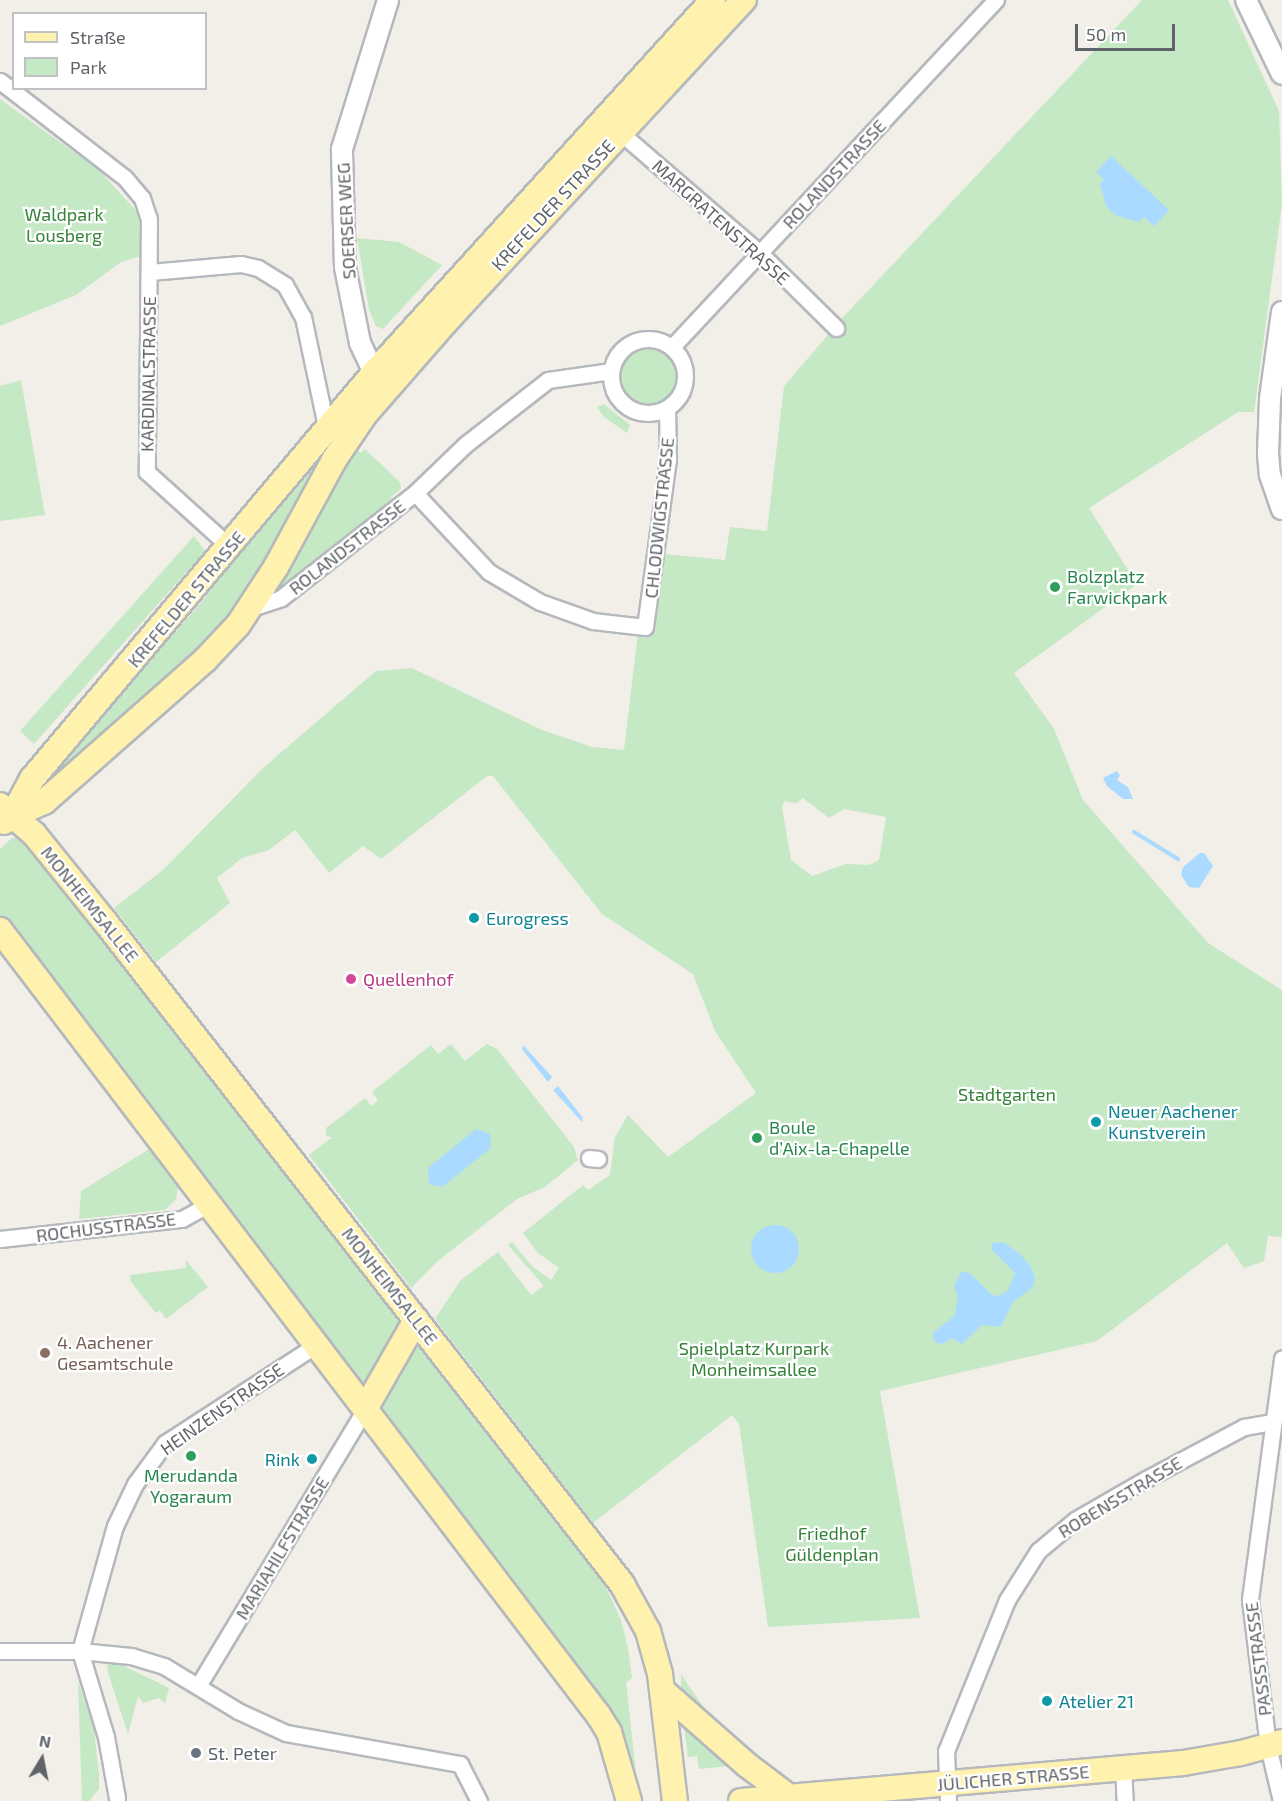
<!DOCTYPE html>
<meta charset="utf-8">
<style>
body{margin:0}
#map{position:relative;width:1282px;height:1801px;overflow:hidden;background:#f1efe8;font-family:"Exo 2",sans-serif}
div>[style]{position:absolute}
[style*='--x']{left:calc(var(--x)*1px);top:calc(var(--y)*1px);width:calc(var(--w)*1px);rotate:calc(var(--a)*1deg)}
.green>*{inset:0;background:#c5e8c5}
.round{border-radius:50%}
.water>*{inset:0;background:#aadaff}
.stream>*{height:4px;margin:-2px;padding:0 2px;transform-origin:2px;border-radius:2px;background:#aadaff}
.roads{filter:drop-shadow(2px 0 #b5b8bc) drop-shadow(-2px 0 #b5b8bc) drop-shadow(0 2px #b5b8bc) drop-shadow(0 -2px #b5b8bc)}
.minor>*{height:15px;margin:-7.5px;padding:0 7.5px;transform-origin:7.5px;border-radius:7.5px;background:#fff}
.minor>.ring{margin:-7.5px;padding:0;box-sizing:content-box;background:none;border:15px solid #fff;border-radius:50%}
.tertiary>*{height:20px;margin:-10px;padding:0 10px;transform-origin:10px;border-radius:10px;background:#fff}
.primary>*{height:24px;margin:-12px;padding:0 12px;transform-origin:12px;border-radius:12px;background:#fff2af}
.dots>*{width:16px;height:16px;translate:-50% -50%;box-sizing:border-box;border:3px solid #fff;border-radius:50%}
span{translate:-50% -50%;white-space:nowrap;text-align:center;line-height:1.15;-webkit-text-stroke:4.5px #fff;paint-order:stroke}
.street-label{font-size:18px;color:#5f6368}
.park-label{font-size:18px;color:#348238}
.leisure-label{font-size:18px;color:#27864d}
.left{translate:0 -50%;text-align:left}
.culture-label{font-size:18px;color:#0d838f}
.right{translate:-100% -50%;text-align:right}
.hotel-label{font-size:18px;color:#b23c85}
.education-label{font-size:18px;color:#785e54}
.worship-label{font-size:18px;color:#5b616d}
.legend{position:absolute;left:12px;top:12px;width:195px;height:78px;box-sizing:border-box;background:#fff;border:2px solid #bfc1c3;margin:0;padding:8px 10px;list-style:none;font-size:18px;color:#5f6368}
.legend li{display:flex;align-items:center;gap:12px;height:30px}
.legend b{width:30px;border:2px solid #bfc1c3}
.north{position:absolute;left:12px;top:1729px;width:60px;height:60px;-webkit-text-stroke:4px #fff;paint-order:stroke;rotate:10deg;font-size:16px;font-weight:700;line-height:24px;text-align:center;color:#5f6368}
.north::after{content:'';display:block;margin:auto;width:21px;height:27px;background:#5f6368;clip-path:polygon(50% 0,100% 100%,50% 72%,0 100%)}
.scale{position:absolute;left:1075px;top:24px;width:100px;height:27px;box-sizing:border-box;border:3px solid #5f6368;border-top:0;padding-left:8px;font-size:18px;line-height:21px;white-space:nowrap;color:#5f6368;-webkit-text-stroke:4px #fff;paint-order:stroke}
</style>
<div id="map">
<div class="green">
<i style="clip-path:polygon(evenodd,1142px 0,1228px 0,1279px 111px,1282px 204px,1254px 412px,1238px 412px,1089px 508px,1137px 584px,1014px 673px,1054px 729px,1083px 800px,1208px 943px,1282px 990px,1282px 1237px,1268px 1236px,1264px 1261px,1244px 1268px,1227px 1243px,1097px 1341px,880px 1391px,920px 1618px,768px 1627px,739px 1424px,732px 1415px,593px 1523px,435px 1319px,460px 1281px,498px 1252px,531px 1295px,544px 1286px,508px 1245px,512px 1242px,533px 1267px,551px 1280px,559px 1268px,538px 1253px,523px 1233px,583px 1185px,588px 1190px,610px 1175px,615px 1137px,628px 1115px,668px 1157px,756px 1093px,715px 1031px,693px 974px,602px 914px,493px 776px,487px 776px,381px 859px,363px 846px,329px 873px,295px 830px,269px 850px,242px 858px,217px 878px,230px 903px,156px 962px,114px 908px,163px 870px,263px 768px,376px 671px,412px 668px,542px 730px,592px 747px,624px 750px,638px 633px,651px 635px,655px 631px,664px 554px,725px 560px,730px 527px,767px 531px,784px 386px,846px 314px,1142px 0,803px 798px,829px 818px,844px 809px,886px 817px,879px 860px,869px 865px,846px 864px,812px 876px,791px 860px,782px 807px,784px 801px,797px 803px,803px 798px)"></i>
<i style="clip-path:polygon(0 99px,99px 170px,139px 214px,144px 255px,121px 262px,76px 295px,0 326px)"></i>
<i style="clip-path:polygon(357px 238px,399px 242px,442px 265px,383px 329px,376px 326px,369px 310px)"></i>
<i class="round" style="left:616px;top:344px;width:64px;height:64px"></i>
<i style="clip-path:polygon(21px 380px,45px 515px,0 521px,0 386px)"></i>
<i style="clip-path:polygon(363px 397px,263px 571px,215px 637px,79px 760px,34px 794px,200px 604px)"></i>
<i style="clip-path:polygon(604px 404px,630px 425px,627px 433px,604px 417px,597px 407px)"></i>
<i style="clip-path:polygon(354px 447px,361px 453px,365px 449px,400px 482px,401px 489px,391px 497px,393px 502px,277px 592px)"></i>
<i style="clip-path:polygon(194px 536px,205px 551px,34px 744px,20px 731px)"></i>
<i style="clip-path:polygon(12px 838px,24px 838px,606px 1587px,621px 1620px,628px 1648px,632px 1678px,626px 1682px,636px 1773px,621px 1726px,600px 1694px,0 921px,0 849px)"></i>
<i style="clip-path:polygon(451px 1044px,465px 1061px,487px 1044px,497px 1049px,574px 1147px,578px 1160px,545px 1187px,517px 1199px,439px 1260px,411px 1288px,309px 1155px,332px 1137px,326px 1136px,326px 1128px,365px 1098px,371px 1106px,378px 1101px,372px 1092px,431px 1045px,438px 1054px)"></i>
<i style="clip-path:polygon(151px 1148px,178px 1187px,176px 1199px,165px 1210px,79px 1219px,81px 1191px)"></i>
<i style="clip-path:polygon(186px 1260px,208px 1287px,166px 1319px,160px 1310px,156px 1313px,131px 1282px,130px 1275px,186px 1268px)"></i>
<i style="clip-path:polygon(112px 1660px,169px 1688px,165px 1703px,159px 1698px,143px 1703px,138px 1696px,128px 1734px,108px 1673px,107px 1663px)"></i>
<i style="clip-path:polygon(681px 1674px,718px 1729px,681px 1694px)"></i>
<i style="clip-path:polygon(78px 1681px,94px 1729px,99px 1775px,99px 1789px,89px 1801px,82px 1801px)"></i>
<i style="clip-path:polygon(682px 1713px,740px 1765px,699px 1769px,697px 1756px,688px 1757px)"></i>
</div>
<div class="water">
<i style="clip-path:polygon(1111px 156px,1169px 210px,1154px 226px,1144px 217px,1139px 222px,1117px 216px,1106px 206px,1100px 184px,1104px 179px,1096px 172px)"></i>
<i style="clip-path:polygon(1117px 771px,1120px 775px,1117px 780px,1128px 787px,1133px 799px,1123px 799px,1107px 786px,1103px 778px)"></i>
<i style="clip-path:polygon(1200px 853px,1204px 853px,1213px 866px,1199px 888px,1189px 887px,1181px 875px,1183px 867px)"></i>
<i style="clip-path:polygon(523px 1045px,552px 1077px,548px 1082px,522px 1049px)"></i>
<i style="clip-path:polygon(558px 1086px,583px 1118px,582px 1122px,553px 1090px)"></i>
<i style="clip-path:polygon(476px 1129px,490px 1134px,491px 1148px,442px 1187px,429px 1184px,428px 1168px)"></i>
<i class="round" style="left:751px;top:1225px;width:48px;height:48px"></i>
<i style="clip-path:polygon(1003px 1242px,1020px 1254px,1031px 1267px,1035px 1278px,1033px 1287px,1013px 1302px,1001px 1327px,982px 1325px,962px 1344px,951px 1338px,943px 1344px,934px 1342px,933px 1333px,954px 1316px,958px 1298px,954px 1286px,961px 1272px,970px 1273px,992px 1295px,999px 1296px,1008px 1290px,1015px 1273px,991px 1249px,992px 1243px)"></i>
</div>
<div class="stream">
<i style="--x:1134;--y:832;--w:52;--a:31.5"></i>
</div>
<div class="roads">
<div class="minor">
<i style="--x:0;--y:81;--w:158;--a:37.8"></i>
<i style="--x:125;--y:178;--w:26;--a:50"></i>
<i style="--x:142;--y:198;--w:22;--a:72"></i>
<i style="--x:149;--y:219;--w:253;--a:90.5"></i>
<i style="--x:147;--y:472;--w:112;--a:42.1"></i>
<i style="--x:615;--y:128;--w:191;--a:40.8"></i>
<i style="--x:760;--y:253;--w:107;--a:44.6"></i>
<i style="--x:150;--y:272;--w:91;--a:-5"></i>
<i style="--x:241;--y:264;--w:17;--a:13"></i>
<i style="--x:258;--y:268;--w:32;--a:32"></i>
<i style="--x:285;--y:285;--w:37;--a:61"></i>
<i style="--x:303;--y:317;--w:116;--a:78.1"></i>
<i class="ring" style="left:611px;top:339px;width:59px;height:59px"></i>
<i style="--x:672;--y:347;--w:475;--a:-47"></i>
<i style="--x:415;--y:493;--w:108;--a:46.9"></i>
<i style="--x:489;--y:572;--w:59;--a:30.5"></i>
<i style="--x:540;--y:602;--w:56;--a:19.7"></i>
<i style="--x:593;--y:621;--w:52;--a:6.6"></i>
<i style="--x:645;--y:627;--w:169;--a:-82.2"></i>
<i style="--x:668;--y:460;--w:51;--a:-91.1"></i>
<i style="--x:251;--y:608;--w:32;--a:-18"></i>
<i style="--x:281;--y:598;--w:170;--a:-38.1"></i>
<i style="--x:415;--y:493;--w:71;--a:-43.9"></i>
<i style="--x:466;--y:444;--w:104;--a:-38"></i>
<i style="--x:548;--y:380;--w:64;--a:-8.1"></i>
<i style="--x:589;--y:1158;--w:9;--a:6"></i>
<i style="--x:0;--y:1239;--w:183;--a:-6.3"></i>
<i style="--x:182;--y:1219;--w:31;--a:-29"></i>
<i style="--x:0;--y:1651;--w:80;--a:0"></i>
<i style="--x:80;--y:1651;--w:51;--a:5.6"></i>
<i style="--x:131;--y:1656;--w:34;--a:17"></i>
<i style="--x:164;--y:1666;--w:87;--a:31.3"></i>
<i style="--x:238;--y:1711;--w:53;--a:24.6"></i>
<i style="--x:286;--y:1733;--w:177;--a:10.1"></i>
<i style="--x:460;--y:1764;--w:42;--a:62.8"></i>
<i style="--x:198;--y:1686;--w:323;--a:-58.9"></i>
<i style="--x:1123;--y:1768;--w:33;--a:87"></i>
<i style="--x:117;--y:1798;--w:62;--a:-100.2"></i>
<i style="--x:106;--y:1737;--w:90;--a:-106.8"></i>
<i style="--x:80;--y:1651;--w:130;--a:-74.4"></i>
<i style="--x:115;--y:1526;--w:47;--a:-64.5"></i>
<i style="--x:135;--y:1484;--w:51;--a:-53.8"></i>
<i style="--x:165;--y:1443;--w:180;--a:-33"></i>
<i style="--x:948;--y:1801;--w:50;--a:-92.3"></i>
<i style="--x:946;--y:1751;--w:163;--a:-68"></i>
<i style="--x:1007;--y:1600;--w:58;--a:-57.7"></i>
<i style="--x:1038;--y:1551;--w:48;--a:-40"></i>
<i style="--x:1075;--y:1520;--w:82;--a:-30"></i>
<i style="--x:1146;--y:1479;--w:111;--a:-28"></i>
<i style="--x:1244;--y:1427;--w:29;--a:-10"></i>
<i style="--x:1281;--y:1801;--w:57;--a:-103.3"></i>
<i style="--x:1268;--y:1746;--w:148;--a:-97"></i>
<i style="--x:1250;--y:1599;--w:243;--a:-82.4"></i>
</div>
<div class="tertiary">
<i style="--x:1246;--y:0;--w:82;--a:64.1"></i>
<i style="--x:1282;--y:312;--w:88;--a:97.9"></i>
<i style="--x:1270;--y:399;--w:55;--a:92.1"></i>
<i style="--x:1268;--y:454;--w:21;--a:85"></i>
<i style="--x:1270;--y:475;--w:36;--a:71"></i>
<i style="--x:371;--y:387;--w:14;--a:-78"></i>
<i style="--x:374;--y:373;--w:33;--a:-115"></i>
<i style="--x:360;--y:343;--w:77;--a:-101.2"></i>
<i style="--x:345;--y:267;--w:118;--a:-91.5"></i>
<i style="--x:342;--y:149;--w:156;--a:-72.8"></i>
</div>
<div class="primary">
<i style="--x:0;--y:805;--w:45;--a:40.5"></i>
<i style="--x:34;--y:834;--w:114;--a:51"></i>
<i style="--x:106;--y:923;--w:839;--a:52.02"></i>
<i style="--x:622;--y:1584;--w:54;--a:61"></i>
<i style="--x:648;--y:1631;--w:45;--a:74.4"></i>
<i style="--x:660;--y:1674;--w:128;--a:83.3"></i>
<i style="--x:12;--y:816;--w:35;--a:-24"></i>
<i style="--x:44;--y:802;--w:215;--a:-41.4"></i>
<i style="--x:205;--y:660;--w:48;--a:-46.7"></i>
<i style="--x:238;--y:625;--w:69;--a:-56.8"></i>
<i style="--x:276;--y:567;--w:122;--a:-61.5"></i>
<i style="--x:334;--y:460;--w:57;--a:-55.8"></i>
<i style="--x:366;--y:413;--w:129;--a:-48.8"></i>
<i style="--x:451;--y:316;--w:431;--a:-47.2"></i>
<i style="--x:4;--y:822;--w:10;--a:-37"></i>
<i style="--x:12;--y:816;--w:42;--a:-61.6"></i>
<i style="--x:32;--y:779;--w:531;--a:-49.89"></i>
<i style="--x:374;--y:373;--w:504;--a:-47.73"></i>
<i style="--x:0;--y:930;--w:988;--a:52.69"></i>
<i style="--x:599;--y:1716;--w:19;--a:58"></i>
<i style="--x:609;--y:1732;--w:72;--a:73.8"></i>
<i style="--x:365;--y:1409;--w:103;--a:-60.2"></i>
<i style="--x:663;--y:1691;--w:112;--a:41.4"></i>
<i style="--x:747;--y:1765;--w:51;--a:37.1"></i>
<i style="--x:741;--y:1801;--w:444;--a:-4.9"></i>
<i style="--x:1183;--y:1763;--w:59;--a:-9.8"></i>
<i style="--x:1241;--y:1753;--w:42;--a:-15"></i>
</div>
</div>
<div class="dots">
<i style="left:1055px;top:587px;background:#2e9e5b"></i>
<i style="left:474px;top:918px;background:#0f9aa8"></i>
<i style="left:351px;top:979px;background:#d1479c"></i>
<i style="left:1096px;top:1122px;background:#0f9aa8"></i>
<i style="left:757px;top:1138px;background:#2e9e5b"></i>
<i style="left:45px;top:1353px;background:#8d6e63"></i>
<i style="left:191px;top:1456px;background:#2e9e5b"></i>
<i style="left:312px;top:1459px;background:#0f9aa8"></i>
<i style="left:1047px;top:1701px;background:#0f9aa8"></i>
<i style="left:196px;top:1753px;background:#6b7280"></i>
</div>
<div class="street-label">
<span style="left:834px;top:174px;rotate:-47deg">ROLANDSTRASSE</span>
<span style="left:553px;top:205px;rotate:-47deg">KREFELDER STRASSE</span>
<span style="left:346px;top:221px;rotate:-93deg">SOERSER WEG</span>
<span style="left:721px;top:222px;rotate:42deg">MARGRATENSTRASSE</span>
<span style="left:148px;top:374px;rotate:-89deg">KARDINALSTRASSE</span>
<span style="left:659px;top:518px;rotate:-84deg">CHLODWIGSTRASSE</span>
<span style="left:347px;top:547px;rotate:-38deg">ROLANDSTRASSE</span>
<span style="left:186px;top:599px;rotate:-50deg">KREFELDER STRASSE</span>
<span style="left:90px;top:904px;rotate:51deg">MONHEIMSALLEE</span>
<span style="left:106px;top:1227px;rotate:-7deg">ROCHUSSTRASSE</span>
<span style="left:390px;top:1286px;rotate:52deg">MONHEIMSALLEE</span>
<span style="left:222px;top:1409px;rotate:-35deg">HEINZENSTRASSE</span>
<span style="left:1120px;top:1497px;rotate:-31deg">ROBENSSTRASSE</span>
<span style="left:282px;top:1548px;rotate:-59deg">MARIAHILFSTRASSE</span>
<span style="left:1258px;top:1659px;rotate:-97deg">PASSSTRASSE</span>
<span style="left:1013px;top:1778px;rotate:-5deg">JÜLICHER STRASSE</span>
</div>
<div class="park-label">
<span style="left:64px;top:225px">Waldpark<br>Lousberg</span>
<span style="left:1007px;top:1094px">Stadtgarten</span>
<span style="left:754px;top:1359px">Spielplatz Kurpark<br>Monheimsallee</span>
<span style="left:832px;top:1544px">Friedhof<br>Güldenplan</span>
</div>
<div class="leisure-label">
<span class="left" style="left:1067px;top:587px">Bolzplatz<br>Farwickpark</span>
<span class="left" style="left:769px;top:1138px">Boule<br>d’Aix-la-Chapelle</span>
<span style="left:191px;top:1486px">Merudanda<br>Yogaraum</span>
</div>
<div class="culture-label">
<span class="left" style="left:486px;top:918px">Eurogress</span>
<span class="left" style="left:1108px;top:1122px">Neuer Aachener<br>Kunstverein</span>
<span class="right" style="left:300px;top:1459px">Rink</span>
<span class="left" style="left:1059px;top:1701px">Atelier 21</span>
</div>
<div class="hotel-label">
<span class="left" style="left:363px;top:979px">Quellenhof</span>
</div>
<div class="education-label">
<span class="left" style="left:57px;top:1353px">4. Aachener<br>Gesamtschule</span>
</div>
<div class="worship-label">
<span class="left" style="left:208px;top:1753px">St. Peter</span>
</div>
<ul class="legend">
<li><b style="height:8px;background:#fff2af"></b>Straße</li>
<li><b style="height:16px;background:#c5e8c5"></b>Park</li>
</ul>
<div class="north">N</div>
<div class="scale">50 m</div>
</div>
